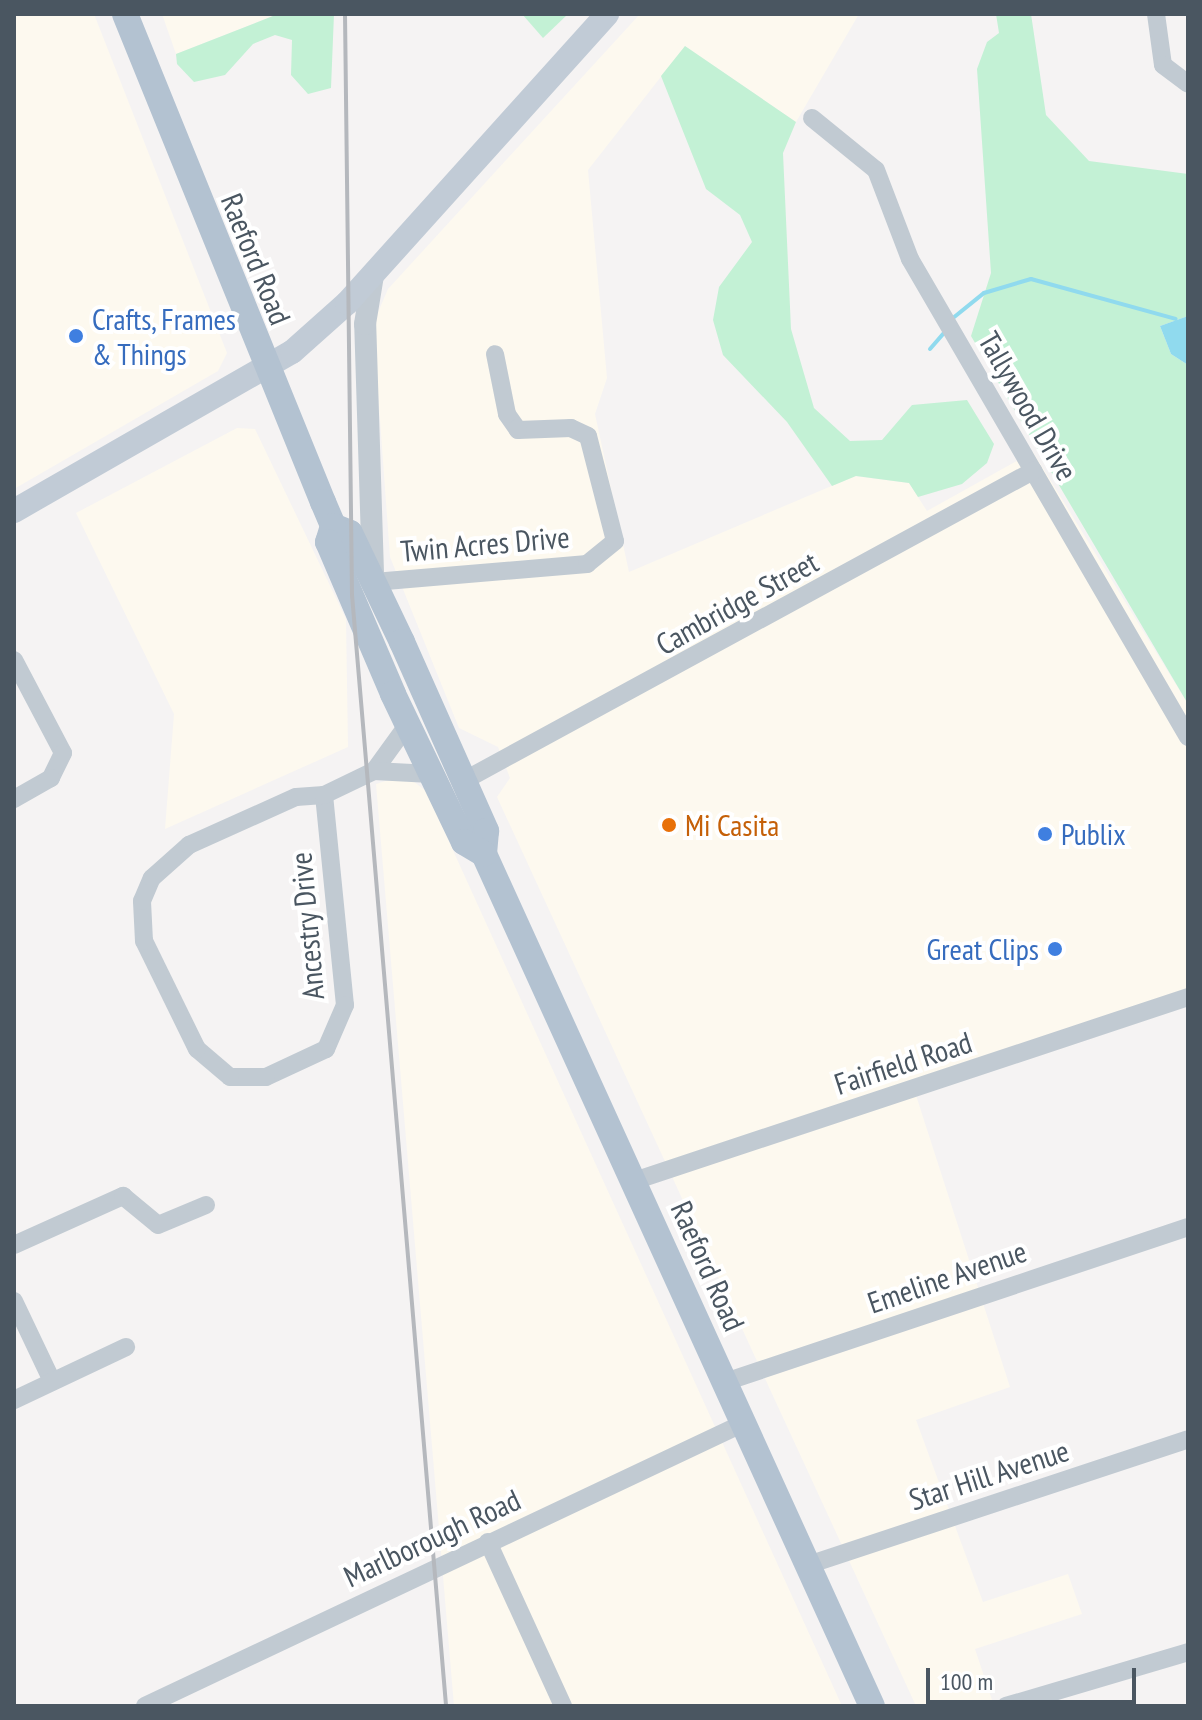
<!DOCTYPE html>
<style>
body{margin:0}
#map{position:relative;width:1202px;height:1720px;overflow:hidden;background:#f5f3f3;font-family:"PT Sans Narrow",sans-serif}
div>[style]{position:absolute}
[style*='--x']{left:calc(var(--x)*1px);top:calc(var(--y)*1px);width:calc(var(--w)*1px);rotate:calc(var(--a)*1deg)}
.commercial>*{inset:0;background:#fdf9ef}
.green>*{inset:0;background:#c3f1d5}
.water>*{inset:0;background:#90daee}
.stream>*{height:4px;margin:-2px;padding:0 2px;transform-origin:2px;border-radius:2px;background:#90daee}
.minor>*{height:18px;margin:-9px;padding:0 9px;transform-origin:9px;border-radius:9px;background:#c1cad2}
.tertiary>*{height:22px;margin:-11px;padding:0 11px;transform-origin:11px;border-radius:11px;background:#c1cad2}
.secondary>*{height:24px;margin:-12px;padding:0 12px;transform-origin:12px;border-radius:12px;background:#c1cbd6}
.primary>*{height:26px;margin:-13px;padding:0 13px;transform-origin:13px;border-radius:13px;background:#b3c2d1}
.rail>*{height:4px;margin:-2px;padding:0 2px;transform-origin:2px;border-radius:2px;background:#b5b8bd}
.dots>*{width:22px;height:22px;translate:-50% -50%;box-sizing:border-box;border:4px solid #fff;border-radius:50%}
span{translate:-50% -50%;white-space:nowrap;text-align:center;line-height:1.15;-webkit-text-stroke:8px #fff;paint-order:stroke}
.street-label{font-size:30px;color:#4a5661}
.shop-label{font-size:30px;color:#366cbe}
.left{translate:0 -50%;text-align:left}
.right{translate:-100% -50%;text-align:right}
.food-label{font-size:30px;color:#c56008}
.frame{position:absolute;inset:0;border:16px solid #4a5661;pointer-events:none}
.scale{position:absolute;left:926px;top:1668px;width:210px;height:36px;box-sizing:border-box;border:4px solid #4a5661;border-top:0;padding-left:10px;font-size:24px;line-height:28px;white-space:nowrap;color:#4a5661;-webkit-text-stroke:6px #fff;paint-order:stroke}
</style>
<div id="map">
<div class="commercial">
<i style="clip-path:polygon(14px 14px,94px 14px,227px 353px,218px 371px,14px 489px)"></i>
<i style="clip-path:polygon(162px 14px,278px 14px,176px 54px)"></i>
<i style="clip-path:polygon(640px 14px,859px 14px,796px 122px,685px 46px,588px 170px,607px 378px,595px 414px,629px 572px,855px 476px,909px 483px,927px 511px,1033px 452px,1188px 704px,1188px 1006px,913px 1086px,1010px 1387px,916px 1420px,983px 1602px,1068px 1574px,1082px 1614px,975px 1649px,994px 1706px,916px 1706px,497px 797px,510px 778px,498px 747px,459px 728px,390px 557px,373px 324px,388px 289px)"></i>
<i style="clip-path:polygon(237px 428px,255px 429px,346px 619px,348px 747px,165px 829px,174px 714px,76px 513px)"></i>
<i style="clip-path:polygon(405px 775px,426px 791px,842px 1706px,454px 1706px,376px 784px)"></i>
</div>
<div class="green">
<i style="clip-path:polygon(278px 14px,334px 14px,331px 88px,308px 94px,291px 75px,292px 40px,275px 35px,253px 44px,225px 75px,194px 82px,177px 64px,176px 54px)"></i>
<i style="clip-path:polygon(522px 14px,568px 14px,543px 38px)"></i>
<i style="clip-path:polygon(996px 14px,1031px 14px,1046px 115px,1089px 161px,1188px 174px,1188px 316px,1160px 326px,1171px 354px,1188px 365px,1188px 704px,971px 336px,991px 273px,977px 69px,987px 42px,999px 33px)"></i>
<i style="clip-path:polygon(685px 46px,796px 122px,783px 153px,791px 329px,814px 408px,850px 441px,882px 440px,912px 405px,967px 400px,994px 444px,987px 463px,962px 484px,918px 497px,909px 483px,856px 476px,832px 486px,787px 422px,723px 355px,713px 320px,719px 287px,752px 242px,740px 215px,706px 189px,661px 76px)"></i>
</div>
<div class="water">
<i style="clip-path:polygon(1188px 316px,1188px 365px,1171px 354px,1160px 326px)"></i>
</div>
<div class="stream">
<i style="--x:953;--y:318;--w:40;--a:-39"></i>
<i style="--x:984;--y:293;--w:49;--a:-16.6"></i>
<i style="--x:1031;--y:279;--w:150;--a:15.4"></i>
<i style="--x:930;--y:349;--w:21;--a:-49"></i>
</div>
<div class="minor">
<i style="--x:1156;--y:14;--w:51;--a:82.2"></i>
<i style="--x:1163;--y:65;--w:31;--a:37"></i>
<i style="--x:812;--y:118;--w:82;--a:39.1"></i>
<i style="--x:876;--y:170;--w:95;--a:69.1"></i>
<i style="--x:910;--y:259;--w:553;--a:59.82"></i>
<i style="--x:374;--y:582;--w:214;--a:-4.8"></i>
<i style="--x:587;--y:564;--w:36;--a:-39"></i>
<i style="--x:615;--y:541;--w:108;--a:-104.4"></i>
<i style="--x:588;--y:436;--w:19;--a:-155"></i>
<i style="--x:571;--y:428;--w:53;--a:177.8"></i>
<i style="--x:518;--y:430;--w:19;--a:-125"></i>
<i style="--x:507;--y:414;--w:61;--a:-101.3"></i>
<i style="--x:14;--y:660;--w:105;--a:62.2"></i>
<i style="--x:63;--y:753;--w:28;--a:116"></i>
<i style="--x:51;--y:778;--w:43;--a:150.4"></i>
<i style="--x:374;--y:771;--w:58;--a:-54.1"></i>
<i style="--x:465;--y:780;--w:647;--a:-28.55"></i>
<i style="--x:324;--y:795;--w:211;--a:84.3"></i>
<i style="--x:345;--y:1005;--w:48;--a:113.4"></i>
<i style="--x:326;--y:1049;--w:66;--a:155"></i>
<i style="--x:266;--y:1077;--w:36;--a:180"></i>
<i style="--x:230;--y:1077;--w:43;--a:-139.7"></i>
<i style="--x:197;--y:1049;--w:120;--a:-116.1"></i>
<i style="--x:144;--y:941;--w:40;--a:-92.9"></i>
<i style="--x:142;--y:901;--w:25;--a:-67"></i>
<i style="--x:152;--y:878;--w:50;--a:-41.7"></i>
<i style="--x:189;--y:845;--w:117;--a:-24.2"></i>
<i style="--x:296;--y:797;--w:28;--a:-4"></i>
<i style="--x:324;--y:795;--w:55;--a:-25.6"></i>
<i style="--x:374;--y:771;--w:57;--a:3"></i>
<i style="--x:634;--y:1181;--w:584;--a:-18.37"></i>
<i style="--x:14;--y:1245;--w:120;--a:-24.2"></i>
<i style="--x:123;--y:1196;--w:45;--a:39.6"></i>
<i style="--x:158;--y:1225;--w:52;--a:-22.6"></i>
<i style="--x:14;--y:1301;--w:89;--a:64.6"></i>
<i style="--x:725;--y:1382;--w:488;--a:-18.5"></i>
<i style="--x:14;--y:1400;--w:124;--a:-25.3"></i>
<i style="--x:488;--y:1542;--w:180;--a:65.4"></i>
<i style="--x:808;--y:1565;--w:400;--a:-18.3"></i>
<i style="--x:145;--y:1706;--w:662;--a:-25.29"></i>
<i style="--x:1006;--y:1706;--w:190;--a:-16.5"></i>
</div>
<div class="tertiary">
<i style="--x:373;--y:573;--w:249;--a:-91.8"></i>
<i style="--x:365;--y:324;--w:50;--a:-80.7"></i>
</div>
<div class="secondary">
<i style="--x:14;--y:511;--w:320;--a:-29.8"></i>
<i style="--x:292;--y:352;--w:74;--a:-41.7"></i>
<i style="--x:347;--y:303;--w:389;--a:-48"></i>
</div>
<div class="primary">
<i style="--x:125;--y:14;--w:527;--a:67.92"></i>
<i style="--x:323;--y:502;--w:26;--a:67"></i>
<i style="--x:333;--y:526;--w:18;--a:22"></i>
<i style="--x:350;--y:533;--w:121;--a:64.5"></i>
<i style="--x:402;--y:642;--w:207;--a:66"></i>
<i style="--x:486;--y:831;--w:23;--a:95"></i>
<i style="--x:484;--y:854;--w:936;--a:65.52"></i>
<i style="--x:333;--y:526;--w:17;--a:107"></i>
<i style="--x:328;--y:542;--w:165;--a:66.8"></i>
<i style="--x:393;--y:694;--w:164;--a:64.4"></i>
<i style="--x:464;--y:842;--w:23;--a:31"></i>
</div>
<div class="rail">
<i style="--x:345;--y:14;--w:581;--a:89.31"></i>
<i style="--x:352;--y:595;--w:1115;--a:85.16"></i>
</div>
<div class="dots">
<i style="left:76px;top:336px;background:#3f7fe0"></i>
<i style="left:669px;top:825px;background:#e8710a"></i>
<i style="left:1045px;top:834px;background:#3f7fe0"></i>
<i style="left:1055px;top:949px;background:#3f7fe0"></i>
</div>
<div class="street-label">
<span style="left:256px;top:259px;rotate:68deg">Raeford Road</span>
<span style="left:1028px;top:406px;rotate:60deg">Tallywood Drive</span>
<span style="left:485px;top:544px;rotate:-5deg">Twin Acres Drive</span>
<span style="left:737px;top:603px;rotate:-29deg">Cambridge Street</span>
<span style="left:307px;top:926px;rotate:-95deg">Ancestry Drive</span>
<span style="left:903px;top:1063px;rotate:-18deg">Fairfield Road</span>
<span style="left:708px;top:1266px;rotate:66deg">Raeford Road</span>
<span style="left:947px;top:1277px;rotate:-19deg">Emeline Avenue</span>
<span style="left:989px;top:1475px;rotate:-18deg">Star Hill Avenue</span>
<span style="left:432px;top:1538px;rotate:-25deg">Marlborough Road</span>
</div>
<div class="shop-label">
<span class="left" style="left:92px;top:336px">Crafts, Frames<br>&amp; Things</span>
<span class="left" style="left:1061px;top:834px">Publix</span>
<span class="right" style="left:1039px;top:949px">Great Clips</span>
</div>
<div class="food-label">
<span class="left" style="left:685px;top:825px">Mi Casita</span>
</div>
<div class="frame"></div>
<div class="scale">100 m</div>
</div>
